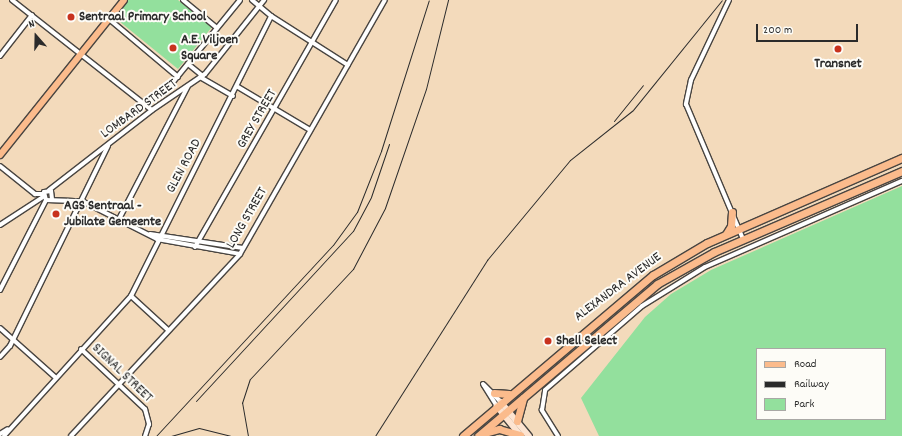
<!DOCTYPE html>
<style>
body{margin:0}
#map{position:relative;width:902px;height:436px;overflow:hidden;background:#f3dabb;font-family:Dekko,sans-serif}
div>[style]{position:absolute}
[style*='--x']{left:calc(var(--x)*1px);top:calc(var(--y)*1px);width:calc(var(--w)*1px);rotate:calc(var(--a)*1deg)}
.green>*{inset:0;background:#93e09d}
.roads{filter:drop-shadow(1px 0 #494541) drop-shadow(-1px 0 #494541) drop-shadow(0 1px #494541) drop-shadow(0 -1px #494541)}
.street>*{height:4px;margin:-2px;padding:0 2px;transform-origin:2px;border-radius:2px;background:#fff}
.secondary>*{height:5.5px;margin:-2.75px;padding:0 2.75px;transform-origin:2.75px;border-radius:2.75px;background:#fde4d1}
.primary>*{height:6px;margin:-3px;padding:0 3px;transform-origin:3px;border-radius:3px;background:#fbbb8c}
.highway>*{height:7px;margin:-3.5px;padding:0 3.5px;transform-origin:3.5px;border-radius:3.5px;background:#fbbb8c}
.rail>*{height:1px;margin:-0.5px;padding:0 0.5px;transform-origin:0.5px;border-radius:0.5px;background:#2b2b2b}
.dots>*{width:11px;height:11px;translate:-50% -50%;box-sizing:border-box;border:2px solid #fdfcf7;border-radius:50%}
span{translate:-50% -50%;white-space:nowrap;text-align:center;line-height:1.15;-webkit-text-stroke:4px #fdfcf7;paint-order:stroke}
.poi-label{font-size:14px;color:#2b2b2b;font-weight:700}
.left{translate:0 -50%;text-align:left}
.street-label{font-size:14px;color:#2b2b2b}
.legend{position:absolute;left:756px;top:348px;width:130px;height:72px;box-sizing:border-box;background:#fdfcf7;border:1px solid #a9a8a5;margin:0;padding:5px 7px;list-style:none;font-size:12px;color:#2b2b2b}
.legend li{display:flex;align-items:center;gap:8px;height:20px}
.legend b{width:20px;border:1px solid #a9a8a5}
.north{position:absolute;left:16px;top:16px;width:40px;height:40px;-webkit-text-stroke:3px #fdfcf7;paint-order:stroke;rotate:340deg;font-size:11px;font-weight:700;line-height:16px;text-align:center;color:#2b2b2b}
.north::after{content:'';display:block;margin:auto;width:14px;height:18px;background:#2b2b2b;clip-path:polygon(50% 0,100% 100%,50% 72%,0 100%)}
.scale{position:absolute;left:756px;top:24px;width:102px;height:18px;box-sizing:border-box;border:2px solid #2b2b2b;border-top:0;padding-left:5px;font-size:12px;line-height:14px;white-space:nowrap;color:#2b2b2b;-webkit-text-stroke:3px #fdfcf7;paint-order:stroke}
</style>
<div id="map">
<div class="green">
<i style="clip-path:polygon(128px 0,178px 0,212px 27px,178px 69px,114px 17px)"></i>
<i style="clip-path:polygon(evenodd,902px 186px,902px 436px,599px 436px,581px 398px,645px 317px,671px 294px,711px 270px,902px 186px,757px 349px,885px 349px,885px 419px,757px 419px,757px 349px)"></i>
</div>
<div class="roads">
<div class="street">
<i style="--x:12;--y:0;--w:178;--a:38.2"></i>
<i style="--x:183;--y:0;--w:44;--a:39.5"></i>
<i style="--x:252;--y:0;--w:25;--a:40"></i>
<i style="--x:271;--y:16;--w:91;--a:32.5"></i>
<i style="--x:729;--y:0;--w:89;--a:115.4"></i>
<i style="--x:691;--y:80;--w:25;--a:102"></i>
<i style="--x:686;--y:104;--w:147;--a:67.1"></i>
<i style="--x:109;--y:19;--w:90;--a:40"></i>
<i style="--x:0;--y:56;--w:52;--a:-52"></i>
<i style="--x:188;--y:64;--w:19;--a:39"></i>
<i style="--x:200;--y:77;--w:38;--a:30"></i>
<i style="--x:238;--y:87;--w:84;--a:30.8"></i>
<i style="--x:164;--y:93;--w:120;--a:-50.7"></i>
<i style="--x:0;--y:166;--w:45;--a:38.7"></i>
<i style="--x:35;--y:194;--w:8;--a:0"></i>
<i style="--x:49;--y:190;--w:130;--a:-37.8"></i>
<i style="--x:152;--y:110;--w:64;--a:-34.2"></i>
<i style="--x:205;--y:74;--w:95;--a:-51.4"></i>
<i style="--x:52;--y:199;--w:8;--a:-97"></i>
<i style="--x:51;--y:191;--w:7;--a:172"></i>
<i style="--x:44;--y:192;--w:8;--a:76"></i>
<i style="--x:46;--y:200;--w:36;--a:2"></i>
<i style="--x:82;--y:201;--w:84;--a:26.9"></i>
<i style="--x:157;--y:239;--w:84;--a:10.2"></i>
<i style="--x:118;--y:221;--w:152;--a:-62.6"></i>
<i style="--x:0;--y:225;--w:51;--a:-33.1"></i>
<i style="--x:150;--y:234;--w:94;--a:8.6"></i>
<i style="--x:195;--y:247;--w:284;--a:-60.3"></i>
<i style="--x:0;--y:290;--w:101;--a:-62.9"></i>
<i style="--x:131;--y:296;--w:50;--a:42.6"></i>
<i style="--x:0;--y:328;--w:74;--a:41.7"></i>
<i style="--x:81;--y:349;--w:88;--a:43.2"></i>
<i style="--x:145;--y:409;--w:16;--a:75"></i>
<i style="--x:149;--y:424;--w:13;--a:108"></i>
<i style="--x:0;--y:357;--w:15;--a:-48"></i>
<i style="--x:10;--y:346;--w:223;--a:-63.9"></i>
<i style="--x:483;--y:384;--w:26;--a:58"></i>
<i style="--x:484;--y:385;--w:24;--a:45"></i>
<i style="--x:0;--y:434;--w:9;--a:-32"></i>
<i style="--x:4;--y:436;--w:189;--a:-47.8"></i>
<i style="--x:131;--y:296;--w:313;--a:-63.4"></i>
<i style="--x:71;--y:436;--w:248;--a:-47.1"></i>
<i style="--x:240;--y:254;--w:292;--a:-60.3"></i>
<i style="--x:558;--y:436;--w:31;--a:-122"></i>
<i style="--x:542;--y:410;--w:20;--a:-81"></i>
<i style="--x:545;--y:390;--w:128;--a:-40.9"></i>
<i style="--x:642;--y:306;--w:74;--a:-31.8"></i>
<i style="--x:705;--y:267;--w:215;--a:-23.6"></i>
</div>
<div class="secondary">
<i style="--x:501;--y:402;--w:44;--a:50.5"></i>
<i style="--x:497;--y:406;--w:38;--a:51"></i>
</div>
<div class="primary">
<i style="--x:0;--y:155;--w:198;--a:-51.3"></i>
</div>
<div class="highway">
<i style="--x:726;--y:234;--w:9;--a:-58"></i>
<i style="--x:731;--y:226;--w:14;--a:-86"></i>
<i style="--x:494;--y:393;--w:15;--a:4"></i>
<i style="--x:517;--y:421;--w:24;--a:-75"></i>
<i style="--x:484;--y:433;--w:16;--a:-15"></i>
<i style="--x:499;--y:429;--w:22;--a:16"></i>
<i style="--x:463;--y:436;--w:249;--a:-40.3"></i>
<i style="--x:653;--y:275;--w:63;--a:-30.7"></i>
<i style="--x:707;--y:243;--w:213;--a:-23.6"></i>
<i style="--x:478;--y:436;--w:235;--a:-40.3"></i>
<i style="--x:657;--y:284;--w:65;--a:-29.3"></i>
<i style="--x:714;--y:252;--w:205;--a:-23.3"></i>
</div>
</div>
<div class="rail">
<i style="--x:614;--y:121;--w:46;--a:-51.1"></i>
<i style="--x:196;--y:401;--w:231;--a:-47.3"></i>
<i style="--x:353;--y:231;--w:38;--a:-62"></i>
<i style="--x:371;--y:197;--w:56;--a:-71.2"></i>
<i style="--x:156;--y:436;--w:260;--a:-47.2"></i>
<i style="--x:333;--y:245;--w:41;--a:-54"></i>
<i style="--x:357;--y:212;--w:66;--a:-68.5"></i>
<i style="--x:381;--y:151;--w:158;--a:-72.4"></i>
<i style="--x:171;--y:436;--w:29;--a:-16"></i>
<i style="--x:199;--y:428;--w:32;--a:14"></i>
<i style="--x:248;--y:436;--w:34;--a:-100"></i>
<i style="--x:242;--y:403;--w:25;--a:-72"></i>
<i style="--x:250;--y:379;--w:151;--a:-46.9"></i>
<i style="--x:353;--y:269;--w:69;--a:-62.3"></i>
<i style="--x:385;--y:208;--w:126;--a:-71"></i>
<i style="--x:426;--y:89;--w:92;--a:-76.1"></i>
<i style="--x:375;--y:436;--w:209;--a:-57.5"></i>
<i style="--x:487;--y:260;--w:130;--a:-50.3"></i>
<i style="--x:570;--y:160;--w:80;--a:-38.4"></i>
<i style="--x:633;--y:110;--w:141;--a:-51"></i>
</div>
<div class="dots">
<i style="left:71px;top:17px;background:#c8321e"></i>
<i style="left:173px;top:48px;background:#c8321e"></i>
<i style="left:838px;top:49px;background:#c8321e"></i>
<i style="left:56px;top:214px;background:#c8321e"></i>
<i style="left:548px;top:341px;background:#c8321e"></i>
</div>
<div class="poi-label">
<span class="left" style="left:79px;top:17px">Sentraal Primary School</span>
<span class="left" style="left:181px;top:48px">A.E. Viljoen<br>Square</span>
<span style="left:838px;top:64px">Transnet</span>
<span class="left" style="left:64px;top:214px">AGS Sentraal -<br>Jubilate Gemeente</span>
<span class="left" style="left:556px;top:341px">Shell Select</span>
</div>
<div class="street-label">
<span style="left:139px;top:109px;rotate:-36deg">LOMBARD STREET</span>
<span style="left:257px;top:119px;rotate:-60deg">GREY STREET</span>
<span style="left:184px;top:166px;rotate:-62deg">GLEN ROAD</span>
<span style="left:247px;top:218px;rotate:-60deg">LONG STREET</span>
<span style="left:618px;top:287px;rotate:-37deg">ALEXANDRA AVENUE</span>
<span style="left:122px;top:373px;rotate:44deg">SIGNAL STREET</span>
</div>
<ul class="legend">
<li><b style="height:5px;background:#fbbb8c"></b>Road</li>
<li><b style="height:5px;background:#2b2b2b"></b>Railway</li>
<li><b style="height:11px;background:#93e09d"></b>Park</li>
</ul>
<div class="north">N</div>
<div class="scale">200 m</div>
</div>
